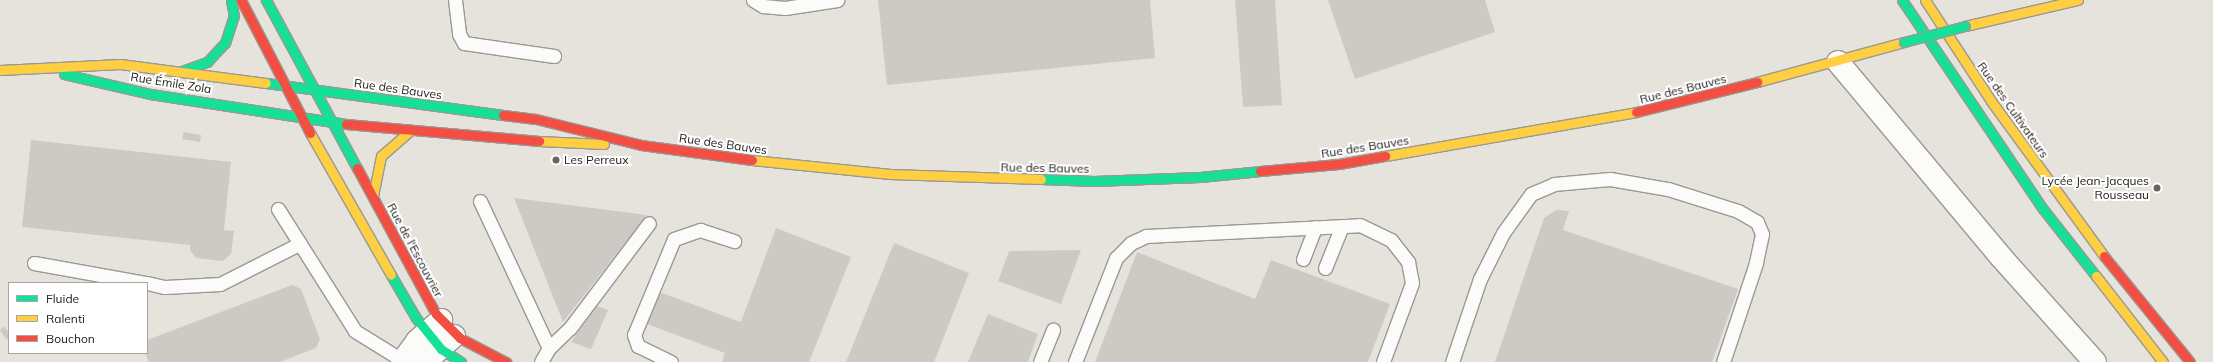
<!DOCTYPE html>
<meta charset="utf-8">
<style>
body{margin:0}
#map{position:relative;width:2213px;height:362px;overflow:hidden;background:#e6e2dc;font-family:Mulish,sans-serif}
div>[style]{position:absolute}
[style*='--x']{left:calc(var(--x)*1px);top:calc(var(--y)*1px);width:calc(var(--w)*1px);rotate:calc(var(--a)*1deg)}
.building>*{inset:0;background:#cdcac6}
.roads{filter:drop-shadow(1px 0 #9b9893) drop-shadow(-1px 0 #9b9893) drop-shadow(0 1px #9b9893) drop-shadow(0 -1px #9b9893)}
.lane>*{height:13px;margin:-6.5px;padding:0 6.5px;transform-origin:6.5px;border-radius:6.5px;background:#fbfbfa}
.street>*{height:22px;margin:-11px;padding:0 11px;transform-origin:11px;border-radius:11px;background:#fbfbfa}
.fast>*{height:9px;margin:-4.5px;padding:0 4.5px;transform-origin:4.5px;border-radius:4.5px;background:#16e098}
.slow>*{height:9px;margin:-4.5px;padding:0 4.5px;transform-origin:4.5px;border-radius:4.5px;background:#ffcf43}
.jam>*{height:9px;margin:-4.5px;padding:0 4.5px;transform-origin:4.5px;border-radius:4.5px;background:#f24e42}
.bridges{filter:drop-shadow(1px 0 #9b9893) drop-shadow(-1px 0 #9b9893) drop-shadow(0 1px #9b9893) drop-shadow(0 -1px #9b9893)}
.fast-bridge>*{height:9px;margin:-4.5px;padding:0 4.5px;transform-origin:4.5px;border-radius:4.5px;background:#16e098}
.dots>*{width:11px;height:11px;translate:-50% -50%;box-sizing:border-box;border:2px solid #fff;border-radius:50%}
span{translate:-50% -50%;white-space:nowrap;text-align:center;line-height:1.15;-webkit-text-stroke:4px #fff;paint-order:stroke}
.street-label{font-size:12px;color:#24211d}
.poi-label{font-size:12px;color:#24211d}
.left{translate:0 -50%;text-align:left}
.right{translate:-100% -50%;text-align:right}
.legend{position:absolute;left:8px;top:282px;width:140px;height:72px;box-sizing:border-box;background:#fff;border:1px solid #a7a6a5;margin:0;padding:5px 7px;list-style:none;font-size:12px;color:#24211d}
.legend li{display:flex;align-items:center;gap:8px;height:20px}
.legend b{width:20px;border:1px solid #a7a6a5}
</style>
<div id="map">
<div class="building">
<i style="clip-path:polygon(878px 0,1150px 0,1155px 58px,887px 85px)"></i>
<i style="clip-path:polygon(1235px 0,1275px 0,1282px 105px,1243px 107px)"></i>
<i style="clip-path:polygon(1328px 0,1485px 0,1495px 32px,1355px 79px)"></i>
<i style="clip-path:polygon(184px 132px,201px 135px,200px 142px,182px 139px)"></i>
<i style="clip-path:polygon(31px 140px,231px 162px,224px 230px,234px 231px,231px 254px,223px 261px,196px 258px,190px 250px,190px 245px,22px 227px)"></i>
<i style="clip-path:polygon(514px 198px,647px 215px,563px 322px)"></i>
<i style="clip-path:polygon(1556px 210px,1569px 211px,1563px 230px,1738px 289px,1712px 362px,1495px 362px,1544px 218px)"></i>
<i style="clip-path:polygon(776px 228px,851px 257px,809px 362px,722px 362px,725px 353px,647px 324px,659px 292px,741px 322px)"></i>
<i style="clip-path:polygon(894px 243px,969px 273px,934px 362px,846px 362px)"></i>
<i style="clip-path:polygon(1081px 250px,1061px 304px,998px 281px,1009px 251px)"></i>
<i style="clip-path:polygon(1137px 252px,1255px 299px,1271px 260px,1390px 304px,1368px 362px,1095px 362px)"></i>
<i style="clip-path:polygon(292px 285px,301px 289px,320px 339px,316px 348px,280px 362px,149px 362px,145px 353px,147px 340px)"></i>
<i style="clip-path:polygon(597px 306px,608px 310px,591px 349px,571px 342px)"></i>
<i style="clip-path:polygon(988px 314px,1038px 334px,1028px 362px,968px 362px)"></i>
<i style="clip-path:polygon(4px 326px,9px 333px,7px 341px,0 330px)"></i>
</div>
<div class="roads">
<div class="lane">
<i style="--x:455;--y:0;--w:34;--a:83"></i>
<i style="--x:459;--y:34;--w:10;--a:61"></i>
<i style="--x:464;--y:43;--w:91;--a:8.2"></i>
<i style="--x:753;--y:0;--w:12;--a:31"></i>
<i style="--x:763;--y:6;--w:22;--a:5"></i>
<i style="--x:785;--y:8;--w:53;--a:-8.7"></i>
<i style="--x:480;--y:201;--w:162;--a:64.9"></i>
<i style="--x:549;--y:348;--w:16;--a:120"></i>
<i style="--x:278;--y:209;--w:144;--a:57.7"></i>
<i style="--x:355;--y:331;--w:59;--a:31.8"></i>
<i style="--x:1303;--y:259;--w:34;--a:-69"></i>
<i style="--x:34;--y:263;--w:113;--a:10.2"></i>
<i style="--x:1325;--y:268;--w:45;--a:-68"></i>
<i style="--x:147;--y:283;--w:18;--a:13"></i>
<i style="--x:165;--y:287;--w:55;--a:-3.1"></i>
<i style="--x:220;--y:284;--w:89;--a:-26.9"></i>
<i style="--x:549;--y:348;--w:29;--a:-44"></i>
<i style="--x:570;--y:328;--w:131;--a:-53"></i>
<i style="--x:671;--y:362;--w:37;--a:-154"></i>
<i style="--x:638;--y:346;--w:12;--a:-110"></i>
<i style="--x:634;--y:335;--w:104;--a:-67.4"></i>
<i style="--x:674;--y:239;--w:28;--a:-19"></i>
<i style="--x:700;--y:230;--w:36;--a:18"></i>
<i style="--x:1040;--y:362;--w:35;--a:-68"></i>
<i style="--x:1075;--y:362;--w:112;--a:-68.5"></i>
<i style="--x:1116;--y:258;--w:21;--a:-45"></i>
<i style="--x:1131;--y:243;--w:17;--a:-25"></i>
<i style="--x:1146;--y:236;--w:214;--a:-2.9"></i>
<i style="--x:1360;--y:225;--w:34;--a:26"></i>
<i style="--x:1391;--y:240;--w:28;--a:52"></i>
<i style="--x:1408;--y:262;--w:21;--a:79"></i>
<i style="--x:1412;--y:283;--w:84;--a:110.2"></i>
<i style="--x:1452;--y:362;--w:88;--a:-71.4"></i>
<i style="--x:1480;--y:279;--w:51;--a:-63.4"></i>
<i style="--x:1503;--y:233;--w:48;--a:-54.3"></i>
<i style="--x:1531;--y:194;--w:25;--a:-23"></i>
<i style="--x:1554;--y:184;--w:56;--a:-5.1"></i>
<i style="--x:1610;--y:179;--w:59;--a:9.8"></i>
<i style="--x:1668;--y:189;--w:73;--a:17.4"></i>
<i style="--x:1738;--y:211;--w:22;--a:30"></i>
<i style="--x:1757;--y:222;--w:13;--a:67"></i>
<i style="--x:1762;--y:234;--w:30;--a:102"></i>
<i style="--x:1756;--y:263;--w:104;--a:108.4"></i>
</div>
<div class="street">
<i style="--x:1838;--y:62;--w:254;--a:50.1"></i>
<i style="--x:2001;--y:257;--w:141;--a:48.2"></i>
<i style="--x:402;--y:362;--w:26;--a:-54"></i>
<i style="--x:417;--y:341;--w:32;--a:-41"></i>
<i style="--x:425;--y:362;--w:39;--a:-42"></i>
</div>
<div class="fast">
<i style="--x:266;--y:0;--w:191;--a:61.6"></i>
<i style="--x:1902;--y:0;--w:252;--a:56"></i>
<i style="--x:2043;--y:209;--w:85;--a:51.7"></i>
<i style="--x:182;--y:71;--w:27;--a:-20"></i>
<i style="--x:207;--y:62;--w:26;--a:-47"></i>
<i style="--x:225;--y:43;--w:28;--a:-72"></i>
<i style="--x:234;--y:16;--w:16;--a:-101"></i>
<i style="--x:64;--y:74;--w:88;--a:13.1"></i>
<i style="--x:150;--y:94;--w:198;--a:8.7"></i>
<i style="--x:266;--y:83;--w:239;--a:7.7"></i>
<i style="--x:1041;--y:179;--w:53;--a:2.2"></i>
<i style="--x:1094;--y:181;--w:106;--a:-2.2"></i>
<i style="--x:1200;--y:177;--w:60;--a:-5.7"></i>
<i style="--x:391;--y:275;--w:50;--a:59.8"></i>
<i style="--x:416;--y:318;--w:40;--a:51"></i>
<i style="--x:441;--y:349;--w:24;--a:33"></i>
</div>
<div class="slow">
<i style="--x:1925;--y:0;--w:121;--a:56.8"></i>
<i style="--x:1991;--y:101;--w:192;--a:53.9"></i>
<i style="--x:1965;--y:26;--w:116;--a:-13"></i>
<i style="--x:0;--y:70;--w:120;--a:-2.9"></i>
<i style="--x:120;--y:64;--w:147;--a:7.4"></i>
<i style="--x:1757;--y:82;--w:152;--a:-15.2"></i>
<i style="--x:310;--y:133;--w:163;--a:60.3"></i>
<i style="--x:539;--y:141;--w:65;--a:2.6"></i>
<i style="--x:1385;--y:156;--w:255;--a:-9.9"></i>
<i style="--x:752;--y:160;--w:139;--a:5.8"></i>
<i style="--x:890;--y:174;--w:151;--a:1.9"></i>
<i style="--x:373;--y:196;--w:41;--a:-78.7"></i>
<i style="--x:381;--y:156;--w:38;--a:-41"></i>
<i style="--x:2096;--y:276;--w:109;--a:52.1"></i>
</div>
<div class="jam">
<i style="--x:241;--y:0;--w:150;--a:62.6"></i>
<i style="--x:1636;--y:112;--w:125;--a:-13.9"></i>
<i style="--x:503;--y:115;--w:33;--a:7"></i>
<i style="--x:536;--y:119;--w:108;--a:13.9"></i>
<i style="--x:641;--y:145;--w:112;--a:7.7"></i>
<i style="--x:346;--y:124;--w:194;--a:5"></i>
<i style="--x:357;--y:168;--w:166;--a:61.6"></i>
<i style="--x:436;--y:314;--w:34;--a:45"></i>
<i style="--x:460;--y:338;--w:52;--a:27.6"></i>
<i style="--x:1260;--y:171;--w:79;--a:-5.1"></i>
<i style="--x:1339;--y:164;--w:47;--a:-9.9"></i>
<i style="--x:2104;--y:256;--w:136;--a:50.9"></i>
</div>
</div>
<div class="bridges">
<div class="fast-bridge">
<i style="--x:1904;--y:42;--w:63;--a:-14.7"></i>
</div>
</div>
<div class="dots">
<i style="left:556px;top:160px;background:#686560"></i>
<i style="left:2157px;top:188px;background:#686560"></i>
</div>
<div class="street-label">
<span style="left:171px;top:83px;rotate:9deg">Rue Émile Zola</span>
<span style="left:398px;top:89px;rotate:8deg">Rue des Bauves</span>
<span style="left:1683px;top:89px;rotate:-14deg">Rue des Bauves</span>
<span style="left:2013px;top:110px;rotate:55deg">Rue des Cultivateurs</span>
<span style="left:723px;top:144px;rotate:8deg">Rue des Bauves</span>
<span style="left:1365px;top:147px;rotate:-9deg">Rue des Bauves</span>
<span style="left:1045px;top:168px;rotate:1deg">Rue des Bauves</span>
<span style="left:415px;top:250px;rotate:62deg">Rue de l'Escouvrier</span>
</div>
<div class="poi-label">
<span class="left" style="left:564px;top:160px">Les Perreux</span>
<span class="right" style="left:2149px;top:188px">Lycée Jean-Jacques<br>Rousseau</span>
</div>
<ul class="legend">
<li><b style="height:5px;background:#16e098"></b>Fluide</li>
<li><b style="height:5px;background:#ffcf43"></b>Ralenti</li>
<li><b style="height:5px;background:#f24e42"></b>Bouchon</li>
</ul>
</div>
